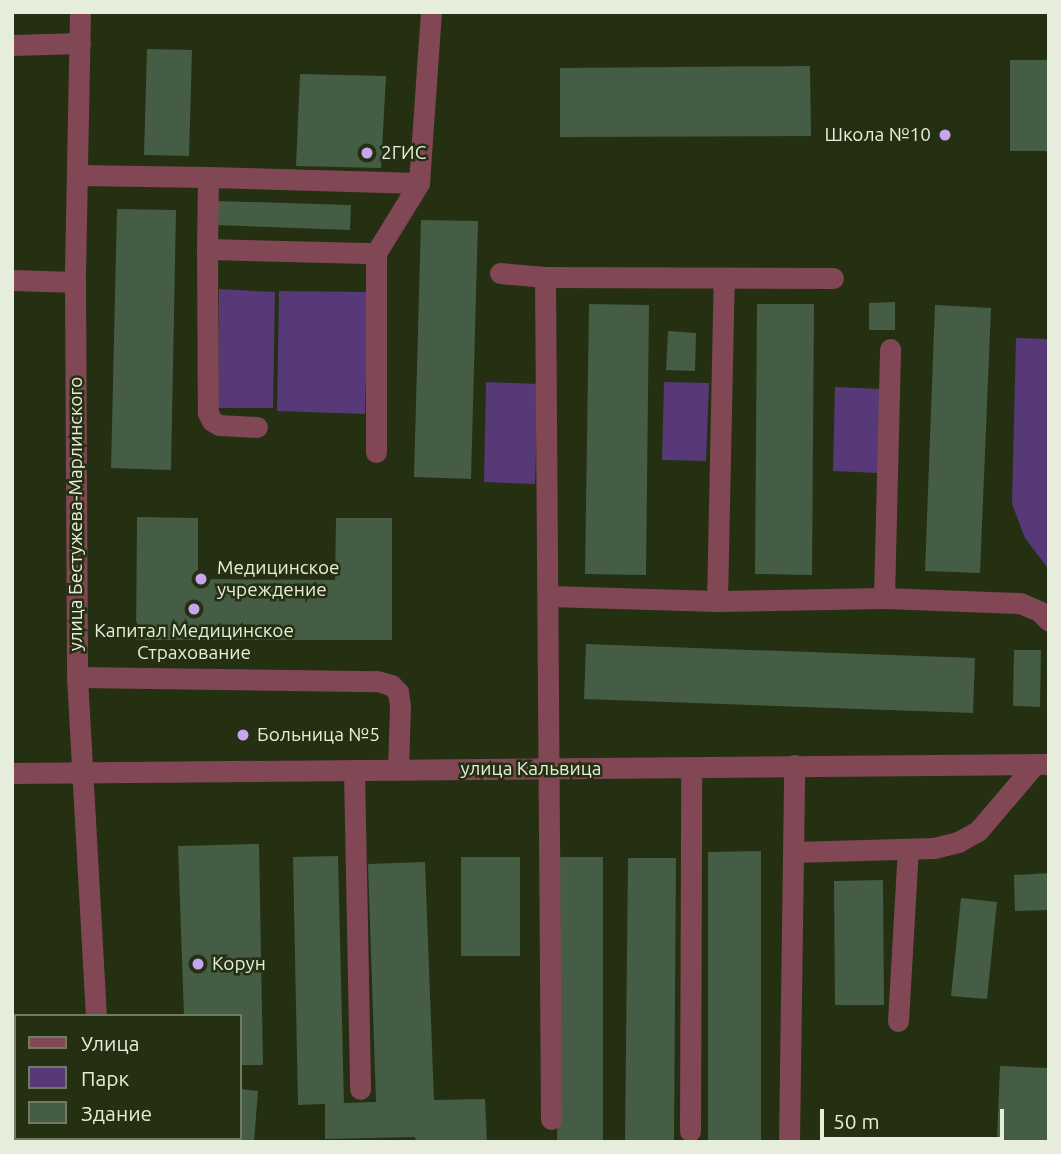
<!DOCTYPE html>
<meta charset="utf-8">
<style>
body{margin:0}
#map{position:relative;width:1061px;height:1154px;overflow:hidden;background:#252f11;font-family:Ubuntu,sans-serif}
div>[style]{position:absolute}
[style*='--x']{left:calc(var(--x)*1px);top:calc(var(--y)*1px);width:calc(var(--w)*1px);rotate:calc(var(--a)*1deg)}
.green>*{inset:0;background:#573977}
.building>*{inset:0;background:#445d44}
.minor>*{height:21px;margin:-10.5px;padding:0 10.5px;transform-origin:10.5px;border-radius:10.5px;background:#814755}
.dots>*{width:19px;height:19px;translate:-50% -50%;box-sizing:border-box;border:4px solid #252f11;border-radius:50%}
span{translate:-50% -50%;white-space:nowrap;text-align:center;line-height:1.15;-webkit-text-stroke:5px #252f11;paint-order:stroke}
.poi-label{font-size:19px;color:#e6eddb}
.right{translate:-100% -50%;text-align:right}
.left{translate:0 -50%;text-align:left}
.street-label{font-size:19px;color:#e6eddb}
.frame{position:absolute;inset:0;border:14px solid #e6eddb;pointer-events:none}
.legend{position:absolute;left:14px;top:1014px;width:228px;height:126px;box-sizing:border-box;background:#252f11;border:2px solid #727b62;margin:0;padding:9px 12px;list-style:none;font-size:21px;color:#e6eddb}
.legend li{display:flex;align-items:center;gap:14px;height:35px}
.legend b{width:35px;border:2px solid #727b62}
.scale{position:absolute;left:820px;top:1109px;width:184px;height:32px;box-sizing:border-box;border:4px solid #e6eddb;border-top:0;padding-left:9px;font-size:21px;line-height:24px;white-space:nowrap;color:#e6eddb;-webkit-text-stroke:5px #252f11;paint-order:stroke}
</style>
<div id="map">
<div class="green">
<i style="clip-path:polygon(219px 289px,275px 292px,273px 408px,218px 408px)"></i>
<i style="clip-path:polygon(279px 291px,368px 292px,365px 414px,277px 411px)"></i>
<i style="clip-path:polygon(1016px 338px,1049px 339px,1049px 570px,1025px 538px,1012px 504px)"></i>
<i style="clip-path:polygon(486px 382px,538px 384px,535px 484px,484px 482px)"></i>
<i style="clip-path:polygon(664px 382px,709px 383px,706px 461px,662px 460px)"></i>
<i style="clip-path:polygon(835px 387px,880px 389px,878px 473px,833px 471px)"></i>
</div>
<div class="building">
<i style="clip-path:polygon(147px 49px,192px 50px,189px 156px,144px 155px)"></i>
<i style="clip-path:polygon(1010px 60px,1049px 60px,1049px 151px,1010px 151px)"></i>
<i style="clip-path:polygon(810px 66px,811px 136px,560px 137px,560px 68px)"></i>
<i style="clip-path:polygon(300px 74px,386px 76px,381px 168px,296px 166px)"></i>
<i style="clip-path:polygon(217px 201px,351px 205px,350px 230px,216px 225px)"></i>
<i style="clip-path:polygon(117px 209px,176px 210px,171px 470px,111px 468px)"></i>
<i style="clip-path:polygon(421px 220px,478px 221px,471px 479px,414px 477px)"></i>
<i style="clip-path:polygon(895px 302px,895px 330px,869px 330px,869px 303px)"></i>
<i style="clip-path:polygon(589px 304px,649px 305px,646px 575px,585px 574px)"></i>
<i style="clip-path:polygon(757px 304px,814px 304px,812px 575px,755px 574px)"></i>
<i style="clip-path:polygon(935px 305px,991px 308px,980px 573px,925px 571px)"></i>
<i style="clip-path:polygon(668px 331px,696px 333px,695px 371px,666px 370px)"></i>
<i style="clip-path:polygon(137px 517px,198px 518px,198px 579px,335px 580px,336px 518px,392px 518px,392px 640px,136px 640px)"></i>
<i style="clip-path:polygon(586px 644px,975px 658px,973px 713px,584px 699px)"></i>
<i style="clip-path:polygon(1014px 650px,1041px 650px,1040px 707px,1013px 706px)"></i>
<i style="clip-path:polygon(259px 844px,263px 1065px,240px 1065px,240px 1016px,184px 1016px,178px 846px)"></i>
<i style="clip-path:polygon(761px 851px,761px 1142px,708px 1142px,708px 852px)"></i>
<i style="clip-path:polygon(338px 856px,344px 1103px,376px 1102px,368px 864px,425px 862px,434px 1100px,485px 1099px,487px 1142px,416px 1142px,415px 1137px,325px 1139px,325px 1104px,298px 1105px,293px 857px)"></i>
<i style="clip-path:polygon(461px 857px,520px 857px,520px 956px,461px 956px)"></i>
<i style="clip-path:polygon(560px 857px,603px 857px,603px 1142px,557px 1141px)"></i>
<i style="clip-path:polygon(628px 858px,676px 858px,674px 1142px,625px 1142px)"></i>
<i style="clip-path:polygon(1049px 873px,1049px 910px,1015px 911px,1014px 875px)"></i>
<i style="clip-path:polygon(883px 880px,884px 1005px,835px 1005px,834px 881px)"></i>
<i style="clip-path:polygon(961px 898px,997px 902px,987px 999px,951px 996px)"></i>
<i style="clip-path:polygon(1000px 1066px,1049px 1068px,1049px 1142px,997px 1142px)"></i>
<i style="clip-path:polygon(240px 1089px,258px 1091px,254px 1142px,204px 1142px,205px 1138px,240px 1138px)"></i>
</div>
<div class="minor">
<i style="--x:80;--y:12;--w:270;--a:91.1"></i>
<i style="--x:75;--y:282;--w:395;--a:89.7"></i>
<i style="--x:77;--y:677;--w:340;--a:86.8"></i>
<i style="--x:12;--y:45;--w:68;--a:-1.7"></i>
<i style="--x:78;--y:175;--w:130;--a:0.9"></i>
<i style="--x:208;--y:177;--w:72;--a:90.8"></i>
<i style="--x:207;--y:249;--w:169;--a:1.4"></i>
<i style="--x:376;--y:253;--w:199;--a:90"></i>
<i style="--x:208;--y:177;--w:211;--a:1.6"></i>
<i style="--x:207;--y:249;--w:164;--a:89.7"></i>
<i style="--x:208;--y:413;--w:9;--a:63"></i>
<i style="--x:212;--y:421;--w:8;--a:30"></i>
<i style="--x:219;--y:425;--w:38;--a:3"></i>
<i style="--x:376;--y:253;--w:82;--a:-58.4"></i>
<i style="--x:419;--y:183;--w:171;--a:-86"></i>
<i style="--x:500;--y:273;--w:45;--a:5.1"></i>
<i style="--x:545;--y:277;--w:288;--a:0.2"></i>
<i style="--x:545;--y:277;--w:842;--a:89.59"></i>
<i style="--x:12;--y:280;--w:63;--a:1.8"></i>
<i style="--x:549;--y:596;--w:168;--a:1.7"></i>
<i style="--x:717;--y:601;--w:167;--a:-1"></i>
<i style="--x:884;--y:598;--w:136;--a:2.1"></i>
<i style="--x:1020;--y:603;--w:21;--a:23"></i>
<i style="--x:1039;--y:611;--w:14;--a:45"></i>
<i style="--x:884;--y:598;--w:249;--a:-88.6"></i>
<i style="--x:717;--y:601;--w:323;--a:-88.8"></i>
<i style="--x:77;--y:677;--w:300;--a:0.8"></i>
<i style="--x:377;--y:681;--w:15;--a:16"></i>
<i style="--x:391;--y:685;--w:10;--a:45"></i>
<i style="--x:398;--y:692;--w:14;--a:82"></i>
<i style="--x:400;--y:706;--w:64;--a:91.8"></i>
<i style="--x:354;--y:770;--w:319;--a:88.9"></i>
<i style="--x:12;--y:773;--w:1037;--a:-0.5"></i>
<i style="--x:793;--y:852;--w:141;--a:-1.6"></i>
<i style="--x:934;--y:848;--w:25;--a:-14"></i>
<i style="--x:958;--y:842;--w:23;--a:-29"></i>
<i style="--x:978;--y:831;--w:88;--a:-49.6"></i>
<i style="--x:898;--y:1021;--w:172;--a:-86.7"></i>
<i style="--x:690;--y:1131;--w:364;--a:-89.8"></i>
<i style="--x:103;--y:1138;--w:4;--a:90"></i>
<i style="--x:789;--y:1142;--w:377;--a:-89.2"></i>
</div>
<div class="dots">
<i style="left:945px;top:135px;background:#c7a6ef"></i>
<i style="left:367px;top:153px;background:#c7a6ef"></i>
<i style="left:201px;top:579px;background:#c7a6ef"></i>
<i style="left:194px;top:609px;background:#c7a6ef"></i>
<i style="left:243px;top:735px;background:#c7a6ef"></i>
<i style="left:198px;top:964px;background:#c7a6ef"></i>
</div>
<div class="poi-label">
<span class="right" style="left:931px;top:135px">Школа №10</span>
<span class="left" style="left:381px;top:153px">2ГИС</span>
<span class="left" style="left:217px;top:579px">Медицинское<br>учреждение</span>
<span style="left:194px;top:642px">Капитал Медицинское<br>Страхование</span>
<span class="left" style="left:257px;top:735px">Больница №5</span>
<span class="left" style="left:212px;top:964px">Корун</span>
</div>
<div class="street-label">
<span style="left:76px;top:514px;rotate:-90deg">улица Бестужева-Марлинского</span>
<span style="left:531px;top:769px">улица Кальвица</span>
</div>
<div class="frame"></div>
<ul class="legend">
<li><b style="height:9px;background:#814755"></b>Улица</li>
<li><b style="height:19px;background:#573977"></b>Парк</li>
<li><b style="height:19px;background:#445d44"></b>Здание</li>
</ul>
<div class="scale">50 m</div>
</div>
